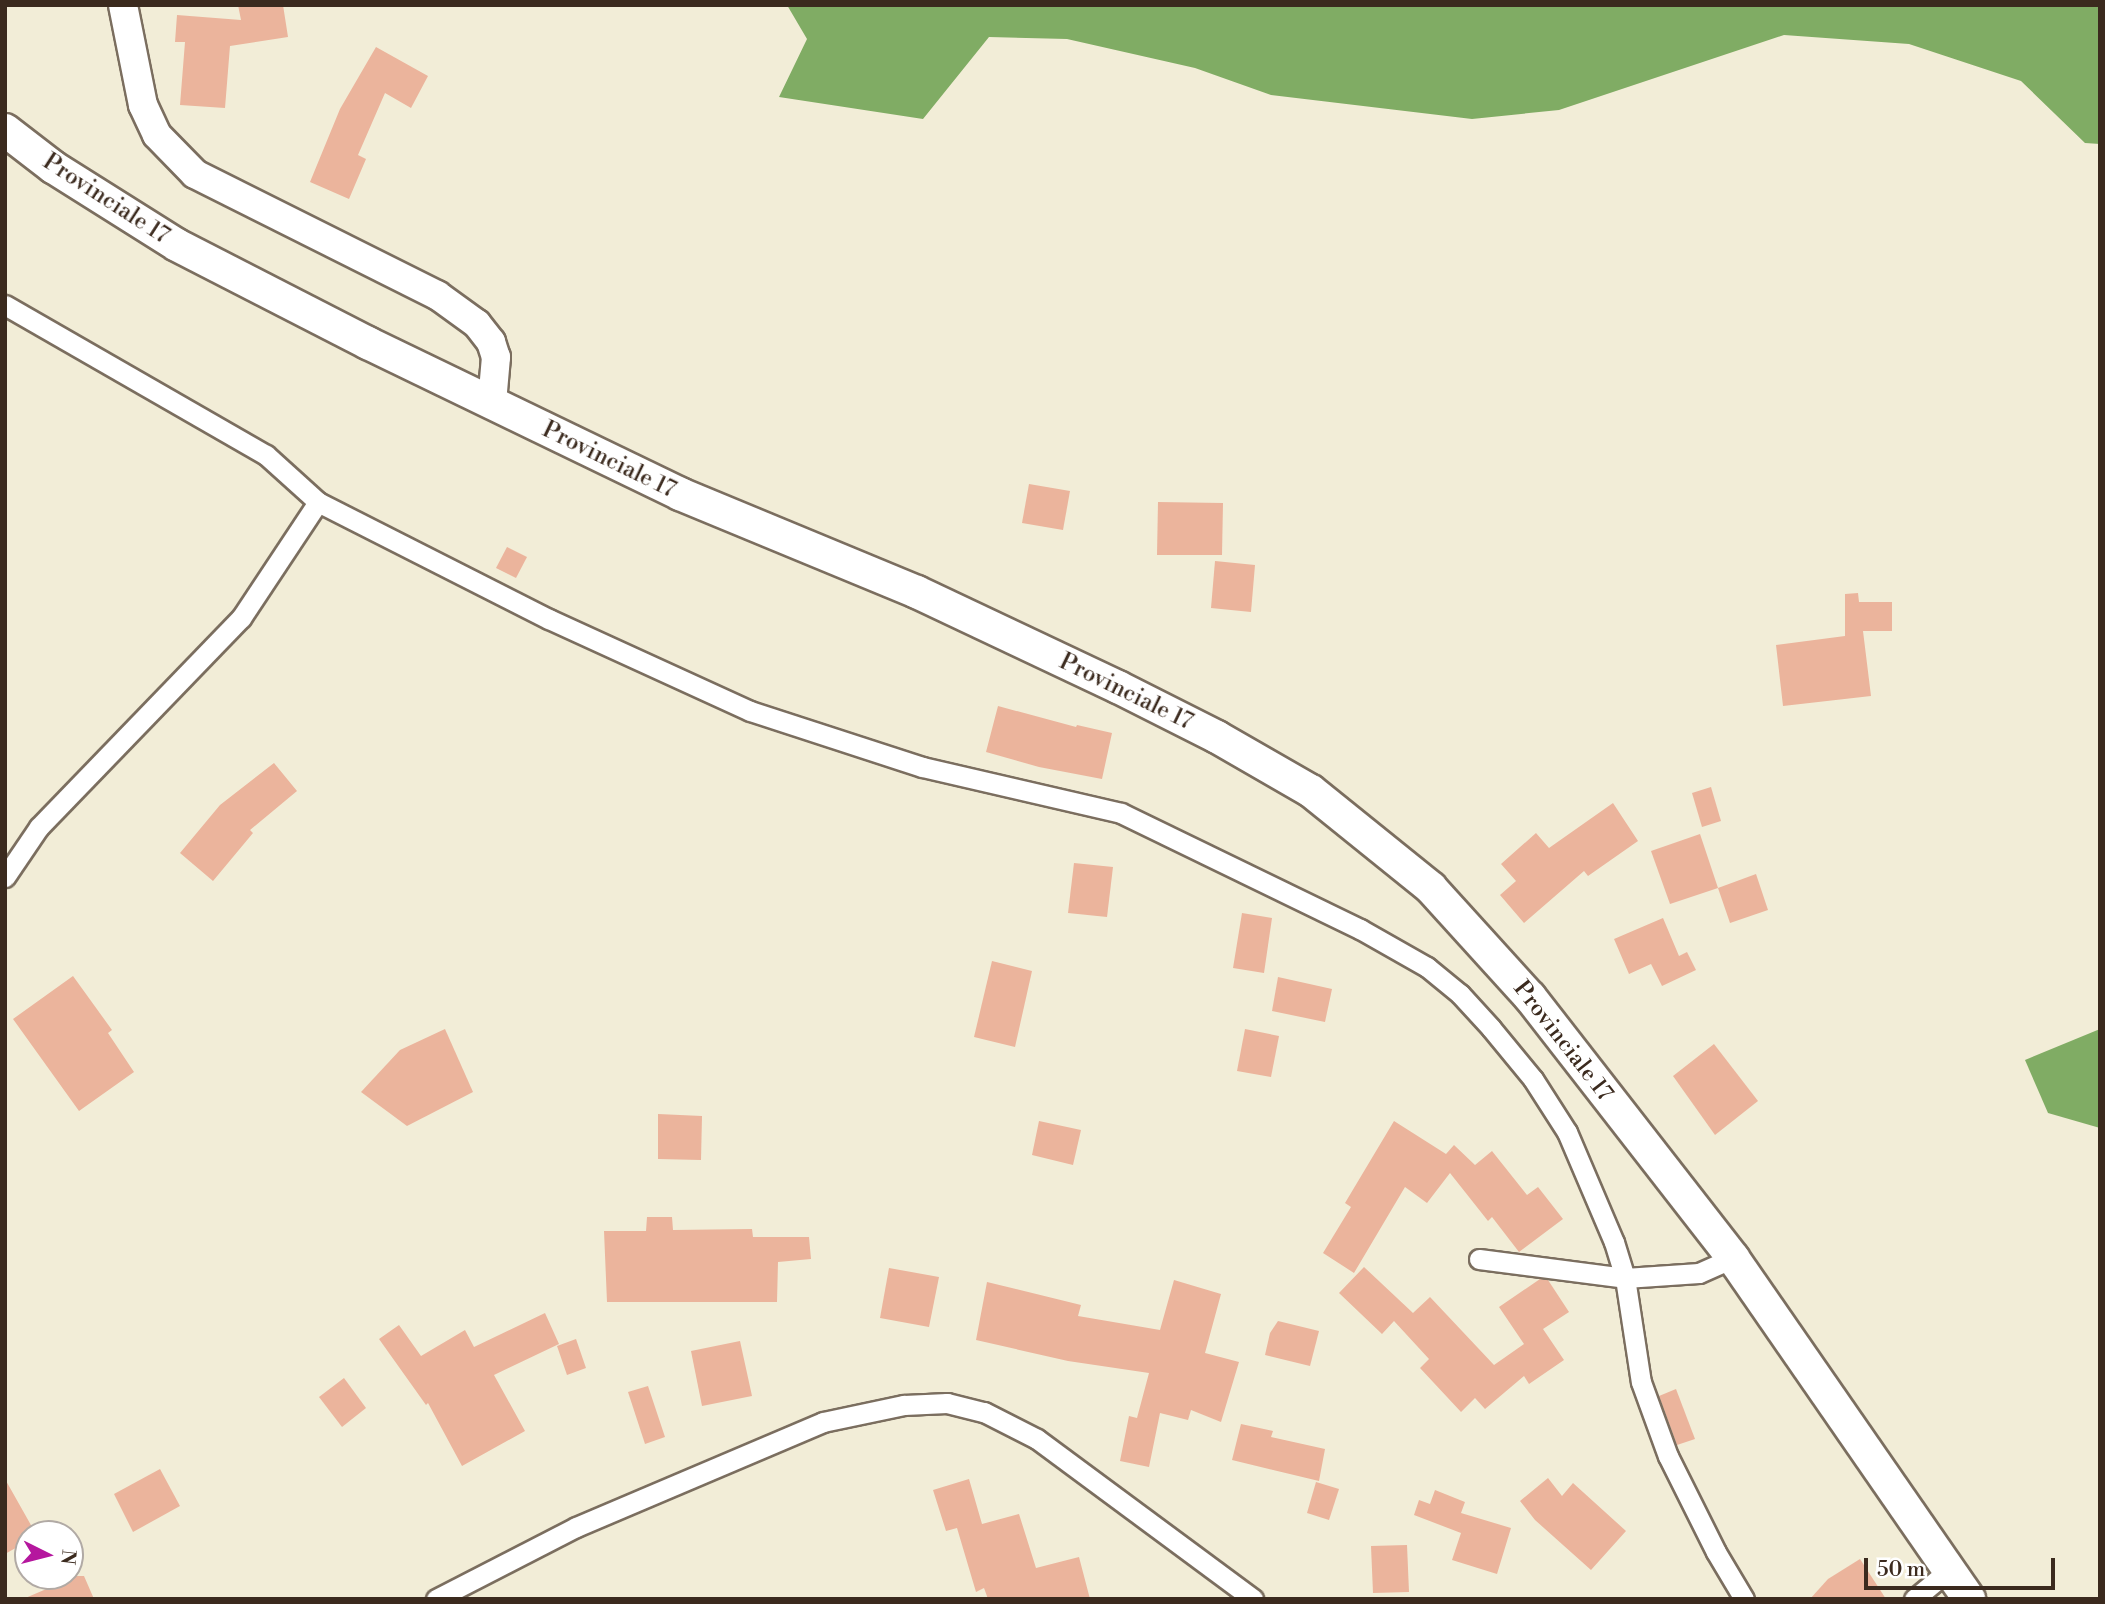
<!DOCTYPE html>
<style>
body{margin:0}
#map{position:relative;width:2105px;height:1604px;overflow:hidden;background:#f2edd7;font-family:"Libre Bodoni",serif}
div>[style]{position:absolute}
.forest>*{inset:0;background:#80ac64}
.building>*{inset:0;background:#ebb49c}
.roads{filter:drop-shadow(2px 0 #7b6e5f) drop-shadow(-2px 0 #7b6e5f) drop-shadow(0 2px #7b6e5f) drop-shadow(0 -2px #7b6e5f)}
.street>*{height:19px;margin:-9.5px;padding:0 9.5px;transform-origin:9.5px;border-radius:9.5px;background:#fff}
.secondary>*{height:28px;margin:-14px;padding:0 14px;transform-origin:14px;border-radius:14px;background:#fff}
.primary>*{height:32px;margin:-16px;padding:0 16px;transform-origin:16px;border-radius:16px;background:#fff}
span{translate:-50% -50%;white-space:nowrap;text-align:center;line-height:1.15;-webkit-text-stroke:5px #fff;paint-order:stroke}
.street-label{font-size:23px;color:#3b2a1e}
.frame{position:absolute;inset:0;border:7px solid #3b2a1e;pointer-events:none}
.north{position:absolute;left:14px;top:1520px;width:70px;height:70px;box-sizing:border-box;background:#fff;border:2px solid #b1aaa5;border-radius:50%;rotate:96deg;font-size:19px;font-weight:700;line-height:28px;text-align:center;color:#3b2a1e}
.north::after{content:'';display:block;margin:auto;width:24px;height:32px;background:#b5179e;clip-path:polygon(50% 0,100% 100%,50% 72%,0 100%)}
.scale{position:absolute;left:1864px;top:1558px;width:191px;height:32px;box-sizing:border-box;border:4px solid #3b2a1e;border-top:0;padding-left:9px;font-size:21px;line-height:24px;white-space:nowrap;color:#3b2a1e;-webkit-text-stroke:5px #fff;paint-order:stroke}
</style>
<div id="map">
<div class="forest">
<i style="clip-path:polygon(787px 5px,2100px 5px,2100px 144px,2085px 143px,2021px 81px,1909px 44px,1784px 35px,1559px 110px,1472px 119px,1271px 95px,1195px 68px,1067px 39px,989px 37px,923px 119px,779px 97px,807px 39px)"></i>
<i style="clip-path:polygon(2100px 1029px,2100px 1128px,2048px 1113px,2025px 1060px)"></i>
</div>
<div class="building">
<i style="clip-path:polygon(238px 5px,283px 5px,288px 37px,230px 46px,225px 108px,180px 105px,185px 42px,175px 42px,177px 15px,241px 20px)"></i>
<i style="clip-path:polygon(376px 47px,428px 76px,411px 108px,385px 93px,358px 155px,366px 159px,349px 199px,310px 182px,340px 109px)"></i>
<i style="clip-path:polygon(1029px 484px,1070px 491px,1063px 530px,1022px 523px)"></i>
<i style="clip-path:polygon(1158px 502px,1223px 503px,1222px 555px,1157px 555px)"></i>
<i style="clip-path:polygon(507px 547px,527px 557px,516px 578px,496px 568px)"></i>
<i style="clip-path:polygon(1215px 561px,1255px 565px,1251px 612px,1211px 608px)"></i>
<i style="clip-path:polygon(1858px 593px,1859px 602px,1892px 602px,1892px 631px,1863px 631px,1871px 696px,1783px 706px,1776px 645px,1845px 636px,1845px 594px)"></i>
<i style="clip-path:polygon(998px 706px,1076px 727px,1077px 725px,1112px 733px,1102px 779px,1039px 767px,986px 752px)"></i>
<i style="clip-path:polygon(274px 763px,297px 791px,250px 830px,253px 833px,213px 881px,180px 853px,220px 805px)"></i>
<i style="clip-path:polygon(1711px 787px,1721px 821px,1702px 827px,1692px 793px)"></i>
<i style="clip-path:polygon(1613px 803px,1638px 841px,1588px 876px,1584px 871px,1524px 923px,1500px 895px,1516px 881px,1501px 864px,1536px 833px,1549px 848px)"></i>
<i style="clip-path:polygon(1700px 834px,1718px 888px,1670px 904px,1651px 851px)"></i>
<i style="clip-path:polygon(1074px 863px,1113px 867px,1107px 917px,1068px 913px)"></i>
<i style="clip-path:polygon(1756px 874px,1768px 910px,1730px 923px,1718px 888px)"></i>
<i style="clip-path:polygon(1242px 913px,1272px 918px,1264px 973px,1233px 968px)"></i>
<i style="clip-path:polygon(1663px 918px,1679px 956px,1687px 952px,1696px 970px,1662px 986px,1651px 964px,1629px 974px,1614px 939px)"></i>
<i style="clip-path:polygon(992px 961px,1032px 971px,1015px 1047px,974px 1037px)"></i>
<i style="clip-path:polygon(73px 976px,112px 1030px,108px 1033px,134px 1072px,79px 1111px,13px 1019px)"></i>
<i style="clip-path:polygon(1278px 977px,1332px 989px,1325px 1022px,1272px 1011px)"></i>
<i style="clip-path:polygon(445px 1029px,473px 1092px,407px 1126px,361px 1092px,400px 1050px)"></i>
<i style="clip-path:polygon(1245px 1029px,1279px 1036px,1271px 1077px,1237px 1071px)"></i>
<i style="clip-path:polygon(1714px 1044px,1758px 1101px,1715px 1135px,1673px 1076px)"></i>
<i style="clip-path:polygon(658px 1114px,702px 1116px,701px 1160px,658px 1159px)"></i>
<i style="clip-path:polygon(1039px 1121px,1081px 1130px,1073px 1165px,1032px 1155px)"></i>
<i style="clip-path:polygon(1394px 1121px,1446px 1154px,1454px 1145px,1475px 1165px,1492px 1151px,1527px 1195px,1538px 1187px,1563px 1219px,1519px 1252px,1492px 1217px,1488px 1221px,1450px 1173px,1427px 1203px,1405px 1187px,1354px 1273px,1323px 1253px,1351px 1207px,1345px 1203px)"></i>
<i style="clip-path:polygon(647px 1217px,672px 1217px,673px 1230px,752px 1229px,753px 1237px,809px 1237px,811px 1259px,778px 1262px,777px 1302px,607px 1302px,604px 1231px,646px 1231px)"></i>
<i style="clip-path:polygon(1364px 1267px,1413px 1313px,1430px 1297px,1494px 1365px,1524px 1344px,1499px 1307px,1540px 1279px,1548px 1280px,1569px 1312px,1543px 1329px,1564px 1360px,1529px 1384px,1524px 1376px,1485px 1409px,1475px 1398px,1461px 1412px,1420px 1368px,1429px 1359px,1394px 1321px,1382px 1334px,1339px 1293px)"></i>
<i style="clip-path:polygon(889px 1268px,939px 1277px,929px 1327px,880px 1318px)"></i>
<i style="clip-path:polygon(1174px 1280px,1221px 1294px,1205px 1353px,1239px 1362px,1221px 1422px,1191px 1410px,1188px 1420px,1160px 1413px,1149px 1467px,1120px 1461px,1129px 1416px,1137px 1418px,1149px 1373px,1068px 1361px,976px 1340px,987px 1282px,1081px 1305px,1078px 1316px,1160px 1330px)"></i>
<i style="clip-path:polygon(545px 1313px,559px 1344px,494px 1375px,525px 1431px,462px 1466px,428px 1403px,426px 1405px,379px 1339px,399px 1325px,421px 1356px,465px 1330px,474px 1347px)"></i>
<i style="clip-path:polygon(1278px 1321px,1319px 1331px,1310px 1366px,1265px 1355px,1270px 1333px)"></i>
<i style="clip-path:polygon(576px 1339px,586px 1368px,567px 1375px,557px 1346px)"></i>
<i style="clip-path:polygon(740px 1341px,752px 1396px,702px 1406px,691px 1351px)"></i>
<i style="clip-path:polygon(344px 1378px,366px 1408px,342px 1427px,319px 1397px)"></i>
<i style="clip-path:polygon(648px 1386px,665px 1437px,645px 1444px,628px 1392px)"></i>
<i style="clip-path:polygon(1676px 1389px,1695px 1439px,1677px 1445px,1659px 1396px)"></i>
<i style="clip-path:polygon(1241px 1424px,1273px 1431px,1271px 1437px,1325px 1449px,1319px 1481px,1232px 1460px)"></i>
<i style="clip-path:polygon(160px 1469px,180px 1506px,133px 1532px,114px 1494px)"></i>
<i style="clip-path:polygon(1548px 1478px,1562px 1496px,1573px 1483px,1626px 1531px,1591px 1570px,1535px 1520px,1520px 1501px)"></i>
<i style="clip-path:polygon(5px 1479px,36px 1534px,28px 1534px,28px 1541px,5px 1554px)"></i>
<i style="clip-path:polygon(969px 1479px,982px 1524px,1019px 1514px,1036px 1568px,1079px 1557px,1090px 1599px,988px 1599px,984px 1588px,976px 1592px,957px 1528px,946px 1531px,933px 1490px)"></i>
<i style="clip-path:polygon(1316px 1482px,1339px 1489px,1329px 1520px,1307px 1513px)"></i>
<i style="clip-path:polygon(1435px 1490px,1465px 1502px,1461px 1513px,1511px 1528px,1497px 1574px,1452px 1560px,1461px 1533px,1414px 1515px,1419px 1500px,1430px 1504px)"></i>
<i style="clip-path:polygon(1407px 1545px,1409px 1592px,1373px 1593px,1371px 1546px)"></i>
<i style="clip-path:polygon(1860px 1559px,1886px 1599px,1810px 1599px,1828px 1579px)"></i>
<i style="clip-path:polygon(55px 1576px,84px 1576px,94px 1599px,23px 1599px,58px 1584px)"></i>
</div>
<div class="roads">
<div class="street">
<i style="left:5px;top:305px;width:301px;rotate:29.9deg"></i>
<i style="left:266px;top:455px;width:70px;rotate:42.1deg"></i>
<i style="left:318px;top:502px;width:259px;rotate:26.9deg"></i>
<i style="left:549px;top:619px;width:221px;rotate:24.6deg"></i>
<i style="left:750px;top:711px;width:181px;rotate:18deg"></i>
<i style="left:922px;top:767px;width:204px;rotate:13deg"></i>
<i style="left:1121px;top:813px;width:266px;rotate:25.9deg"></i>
<i style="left:1360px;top:929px;width:77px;rotate:29.6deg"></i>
<i style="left:1427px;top:967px;width:43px;rotate:39.3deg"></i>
<i style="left:1460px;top:994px;width:46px;rotate:47.6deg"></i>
<i style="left:1491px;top:1028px;width:66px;rotate:50.5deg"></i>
<i style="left:1533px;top:1079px;width:63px;rotate:57.3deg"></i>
<i style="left:1567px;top:1132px;width:120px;rotate:66.9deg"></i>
<i style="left:1614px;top:1242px;width:38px;rotate:73deg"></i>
<i style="left:1625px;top:1278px;width:105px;rotate:81.3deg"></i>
<i style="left:1641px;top:1382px;width:79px;rotate:70deg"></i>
<i style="left:1668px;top:1456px;width:107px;rotate:63.4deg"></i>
<i style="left:1716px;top:1552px;width:55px;rotate:59.2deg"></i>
<i style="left:5px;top:877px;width:60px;rotate:-55.8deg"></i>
<i style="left:39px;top:827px;width:291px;rotate:-46deg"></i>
<i style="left:241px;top:618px;width:139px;rotate:-56.4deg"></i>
<i style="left:1479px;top:1259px;width:147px;rotate:7.4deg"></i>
<i style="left:1625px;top:1278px;width:74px;rotate:-3.9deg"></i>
<i style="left:1699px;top:1273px;width:37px;rotate:-24deg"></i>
<i style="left:436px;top:1599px;width:157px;rotate:-27.2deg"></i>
<i style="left:576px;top:1527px;width:268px;rotate:-23deg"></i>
<i style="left:823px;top:1422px;width:83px;rotate:-11.9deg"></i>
<i style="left:904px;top:1405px;width:43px;rotate:-2.7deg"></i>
<i style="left:947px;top:1403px;width:38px;rotate:14deg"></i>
<i style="left:984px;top:1412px;width:59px;rotate:27deg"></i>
<i style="left:1037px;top:1439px;width:269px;rotate:36.5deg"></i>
<i style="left:1914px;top:1599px;width:45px;rotate:-39.6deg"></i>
</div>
<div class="secondary">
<i style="left:123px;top:5px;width:102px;rotate:78.7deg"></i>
<i style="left:143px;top:105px;width:33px;rotate:65deg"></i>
<i style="left:157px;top:135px;width:54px;rotate:45.7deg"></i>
<i style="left:195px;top:174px;width:271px;rotate:26.6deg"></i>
<i style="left:437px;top:295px;width:49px;rotate:35.9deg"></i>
<i style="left:477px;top:324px;width:23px;rotate:52deg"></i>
<i style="left:491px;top:342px;width:16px;rotate:72deg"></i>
<i style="left:496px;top:357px;width:46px;rotate:95deg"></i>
</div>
<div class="primary">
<i style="left:5px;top:130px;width:61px;rotate:37.6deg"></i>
<i style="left:53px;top:167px;width:146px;rotate:32.2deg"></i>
<i style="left:177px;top:245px;width:215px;rotate:27.2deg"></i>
<i style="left:368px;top:343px;width:347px;rotate:25.8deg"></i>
<i style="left:680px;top:494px;width:256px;rotate:22.5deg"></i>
<i style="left:917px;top:592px;width:222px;rotate:25.3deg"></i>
<i style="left:1118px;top:687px;width:111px;rotate:26.8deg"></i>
<i style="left:1217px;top:737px;width:108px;rotate:29.9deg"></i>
<i style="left:1311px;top:791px;width:154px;rotate:38.9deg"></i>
<i style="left:1431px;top:888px;width:147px;rotate:47.8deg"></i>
<i style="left:1530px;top:997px;width:331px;rotate:52.1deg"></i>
<i style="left:1733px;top:1258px;width:415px;rotate:55.3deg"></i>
</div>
</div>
<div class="street-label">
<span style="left:106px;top:199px;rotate:33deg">Provinciale 17</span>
<span style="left:609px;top:460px;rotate:26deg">Provinciale 17</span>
<span style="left:1126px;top:692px;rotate:26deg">Provinciale 17</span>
<span style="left:1563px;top:1041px;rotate:52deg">Provinciale 17</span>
</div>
<div class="frame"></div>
<div class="north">N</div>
<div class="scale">50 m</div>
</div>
